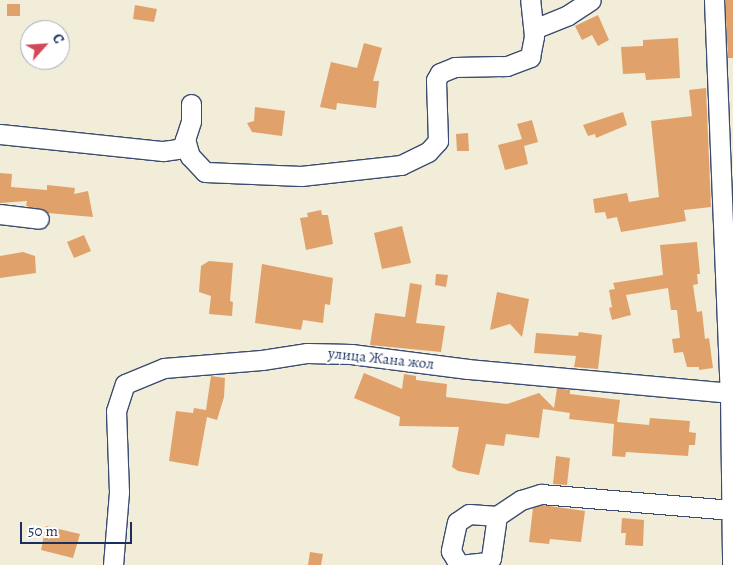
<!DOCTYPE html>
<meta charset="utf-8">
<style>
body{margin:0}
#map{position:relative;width:733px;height:565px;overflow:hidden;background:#f1edd8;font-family:Alegreya,serif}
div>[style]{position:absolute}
.building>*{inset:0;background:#e1a16a}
.roads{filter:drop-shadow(1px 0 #3b4c70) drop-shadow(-1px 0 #3b4c70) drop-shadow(0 1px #3b4c70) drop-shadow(0 -1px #3b4c70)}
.minor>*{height:19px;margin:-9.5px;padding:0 9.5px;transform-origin:9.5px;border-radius:9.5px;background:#fff}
span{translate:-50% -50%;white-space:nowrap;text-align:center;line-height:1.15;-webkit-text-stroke:4.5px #fff;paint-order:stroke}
.street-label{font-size:15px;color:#1b2f5e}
.north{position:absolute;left:20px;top:20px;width:50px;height:50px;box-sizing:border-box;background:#fff;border:1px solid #a4acbf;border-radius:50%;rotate:64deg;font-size:14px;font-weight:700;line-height:20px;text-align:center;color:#1b2f5e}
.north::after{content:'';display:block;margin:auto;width:18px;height:22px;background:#d1495b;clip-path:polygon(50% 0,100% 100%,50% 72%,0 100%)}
.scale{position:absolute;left:20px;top:522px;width:112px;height:22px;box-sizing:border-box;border:2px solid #1b2f5e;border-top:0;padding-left:6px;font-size:15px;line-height:18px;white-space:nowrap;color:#1b2f5e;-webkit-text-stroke:4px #fff;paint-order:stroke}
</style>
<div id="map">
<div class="building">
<i style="clip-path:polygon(725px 0,733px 0,733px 58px,728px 58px)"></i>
<i style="clip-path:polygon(7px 4px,20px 4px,20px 16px,7px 16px)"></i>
<i style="clip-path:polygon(135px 5px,157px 9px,154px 22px,133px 19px)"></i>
<i style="clip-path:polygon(598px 15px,609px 40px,598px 46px,592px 35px,582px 40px,575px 26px)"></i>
<i style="clip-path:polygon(678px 38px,680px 78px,646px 80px,645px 73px,623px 74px,621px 47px,643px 46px,643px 40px)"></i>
<i style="clip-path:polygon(364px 43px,382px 48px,373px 81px,379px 81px,376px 108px,337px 103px,336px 110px,320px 107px,331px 62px,357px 68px)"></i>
<i style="clip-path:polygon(706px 88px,711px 207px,684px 210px,686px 221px,621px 232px,617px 217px,607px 219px,605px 212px,595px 213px,593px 199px,627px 193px,629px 202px,659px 197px,651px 121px,692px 116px,689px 90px)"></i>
<i style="clip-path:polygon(255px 107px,285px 111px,282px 136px,252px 132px,247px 123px,254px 121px)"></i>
<i style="clip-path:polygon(623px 112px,627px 125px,596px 138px,595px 134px,588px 136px,583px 125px)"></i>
<i style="clip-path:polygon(532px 120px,538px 142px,524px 146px,528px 164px,505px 170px,498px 145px,522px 139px,517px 124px)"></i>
<i style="clip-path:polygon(468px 133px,469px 151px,457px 151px,456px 134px)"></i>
<i style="clip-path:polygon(0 173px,12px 174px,11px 187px,47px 190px,47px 185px,75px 188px,74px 194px,88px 191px,93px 217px,48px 213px,26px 206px,27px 201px,0 203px)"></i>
<i style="clip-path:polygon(321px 210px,322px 215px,328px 215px,333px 244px,306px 250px,300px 218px,308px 217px,307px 213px)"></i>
<i style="clip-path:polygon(402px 226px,411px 263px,382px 269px,374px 233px)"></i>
<i style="clip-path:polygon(84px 235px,91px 251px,74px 258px,67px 242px)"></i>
<i style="clip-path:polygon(697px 242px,700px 274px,697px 274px,698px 284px,693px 285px,697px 312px,702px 311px,705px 339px,709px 338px,713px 368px,699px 370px,699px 367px,687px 367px,683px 352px,674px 353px,672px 339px,680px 338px,677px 310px,671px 310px,668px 288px,626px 295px,631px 315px,612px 320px,609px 308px,612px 307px,609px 290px,615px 289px,613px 283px,663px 275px,660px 245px)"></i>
<i style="clip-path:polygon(23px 252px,35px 256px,36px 273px,0 278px,0 256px)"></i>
<i style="clip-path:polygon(209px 261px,233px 263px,230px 301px,233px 302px,232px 316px,209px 314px,211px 296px,199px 292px,201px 266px)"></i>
<i style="clip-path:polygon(262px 264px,333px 278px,330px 305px,325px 304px,323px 323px,303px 320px,301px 330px,255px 323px)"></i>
<i style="clip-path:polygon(436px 274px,448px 275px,446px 287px,435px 285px)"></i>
<i style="clip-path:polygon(410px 283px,422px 285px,416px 323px,445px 326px,441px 352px,370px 345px,375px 313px,405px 317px)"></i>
<i style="clip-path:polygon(497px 292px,529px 299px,522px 337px,510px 324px,490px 330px)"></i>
<i style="clip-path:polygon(579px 332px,602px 335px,598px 369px,574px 367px,576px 356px,534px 353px,536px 333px,578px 336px)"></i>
<i style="clip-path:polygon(364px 373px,402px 389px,404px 374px,416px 376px,416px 380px,447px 384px,446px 397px,507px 404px,539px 393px,554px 408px,557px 388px,570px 390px,570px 394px,620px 400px,617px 422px,649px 425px,650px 418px,690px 421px,689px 432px,696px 433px,695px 445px,689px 445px,688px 456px,626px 452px,625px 457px,612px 456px,614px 424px,569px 419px,570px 413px,543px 409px,539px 438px,506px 434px,504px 446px,486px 444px,479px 475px,458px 471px,452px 467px,459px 427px,399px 426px,400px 417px,354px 398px)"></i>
<i style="clip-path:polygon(211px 376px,225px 378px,224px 397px,217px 420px,207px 417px,198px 466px,169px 461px,176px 411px,193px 413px,194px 408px,206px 410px)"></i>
<i style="clip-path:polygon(556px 456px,570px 458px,567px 485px,553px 484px)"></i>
<i style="clip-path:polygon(542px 505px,585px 511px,581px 542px,550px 539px,549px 544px,529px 542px,533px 508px)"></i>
<i style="clip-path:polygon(622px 518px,644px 520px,643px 546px,625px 545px,626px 533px,621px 533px)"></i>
<i style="clip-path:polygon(46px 526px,80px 534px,73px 558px,41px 550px)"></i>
<i style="clip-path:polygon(310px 552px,323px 554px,321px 565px,308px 565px)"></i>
</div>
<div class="roads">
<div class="minor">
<i style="left:714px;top:0;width:393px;rotate:87.7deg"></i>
<i style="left:730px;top:393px;width:172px;rotate:89.3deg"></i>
<i style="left:534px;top:29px;width:37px;rotate:-22deg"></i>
<i style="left:568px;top:15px;width:27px;rotate:-33deg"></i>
<i style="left:0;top:134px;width:164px;rotate:6deg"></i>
<i style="left:163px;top:151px;width:14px;rotate:-8deg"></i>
<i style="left:177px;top:149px;width:7px;rotate:-27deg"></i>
<i style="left:183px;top:146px;width:26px;rotate:-72deg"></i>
<i style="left:191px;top:121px;width:17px;rotate:-90deg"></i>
<i style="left:185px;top:139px;width:18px;rotate:74deg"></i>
<i style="left:190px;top:156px;width:22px;rotate:47deg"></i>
<i style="left:205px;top:172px;width:96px;rotate:2.4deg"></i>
<i style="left:301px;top:176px;width:101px;rotate:-6.3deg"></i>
<i style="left:401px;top:165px;width:30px;rotate:-26deg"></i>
<i style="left:428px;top:152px;width:15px;rotate:-48deg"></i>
<i style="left:438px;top:141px;width:61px;rotate:-91.9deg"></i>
<i style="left:436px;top:80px;width:8px;rotate:-60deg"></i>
<i style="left:440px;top:73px;width:16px;rotate:-22deg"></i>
<i style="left:455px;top:67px;width:52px;rotate:-1.1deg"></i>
<i style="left:507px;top:66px;width:25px;rotate:-21deg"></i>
<i style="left:530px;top:57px;width:21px;rotate:-79deg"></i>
<i style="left:534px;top:36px;width:36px;rotate:-96deg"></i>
<i style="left:0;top:214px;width:39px;rotate:7deg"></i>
<i style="left:497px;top:516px;width:28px;rotate:-176deg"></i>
<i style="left:469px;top:514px;width:14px;rotate:146deg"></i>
<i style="left:457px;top:522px;width:30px;rotate:102deg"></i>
<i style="left:451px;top:551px;width:16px;rotate:60deg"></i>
<i style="left:459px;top:565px;width:29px;rotate:-6deg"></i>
<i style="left:488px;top:562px;width:5px;rotate:-53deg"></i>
<i style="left:491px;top:558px;width:42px;rotate:-81.9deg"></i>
<i style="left:497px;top:516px;width:29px;rotate:-34deg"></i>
<i style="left:521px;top:500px;width:21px;rotate:-17deg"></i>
<i style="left:541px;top:494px;width:190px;rotate:4.8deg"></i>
<i style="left:113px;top:565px;width:73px;rotate:-85.3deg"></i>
<i style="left:119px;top:492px;width:81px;rotate:-92.1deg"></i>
<i style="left:116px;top:411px;width:28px;rotate:-72deg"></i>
<i style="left:125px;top:384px;width:42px;rotate:-22.3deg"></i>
<i style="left:164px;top:368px;width:98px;rotate:-4.7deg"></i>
<i style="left:262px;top:360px;width:46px;rotate:-8.8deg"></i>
<i style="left:307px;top:353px;width:44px;rotate:1.3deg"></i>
<i style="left:351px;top:354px;width:118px;rotate:7.3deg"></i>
<i style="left:468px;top:369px;width:266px;rotate:5.2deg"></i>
</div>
</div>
<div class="street-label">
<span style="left:381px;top:359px;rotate:6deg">улица Жана жол</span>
</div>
<div class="north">С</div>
<div class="scale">50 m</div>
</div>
